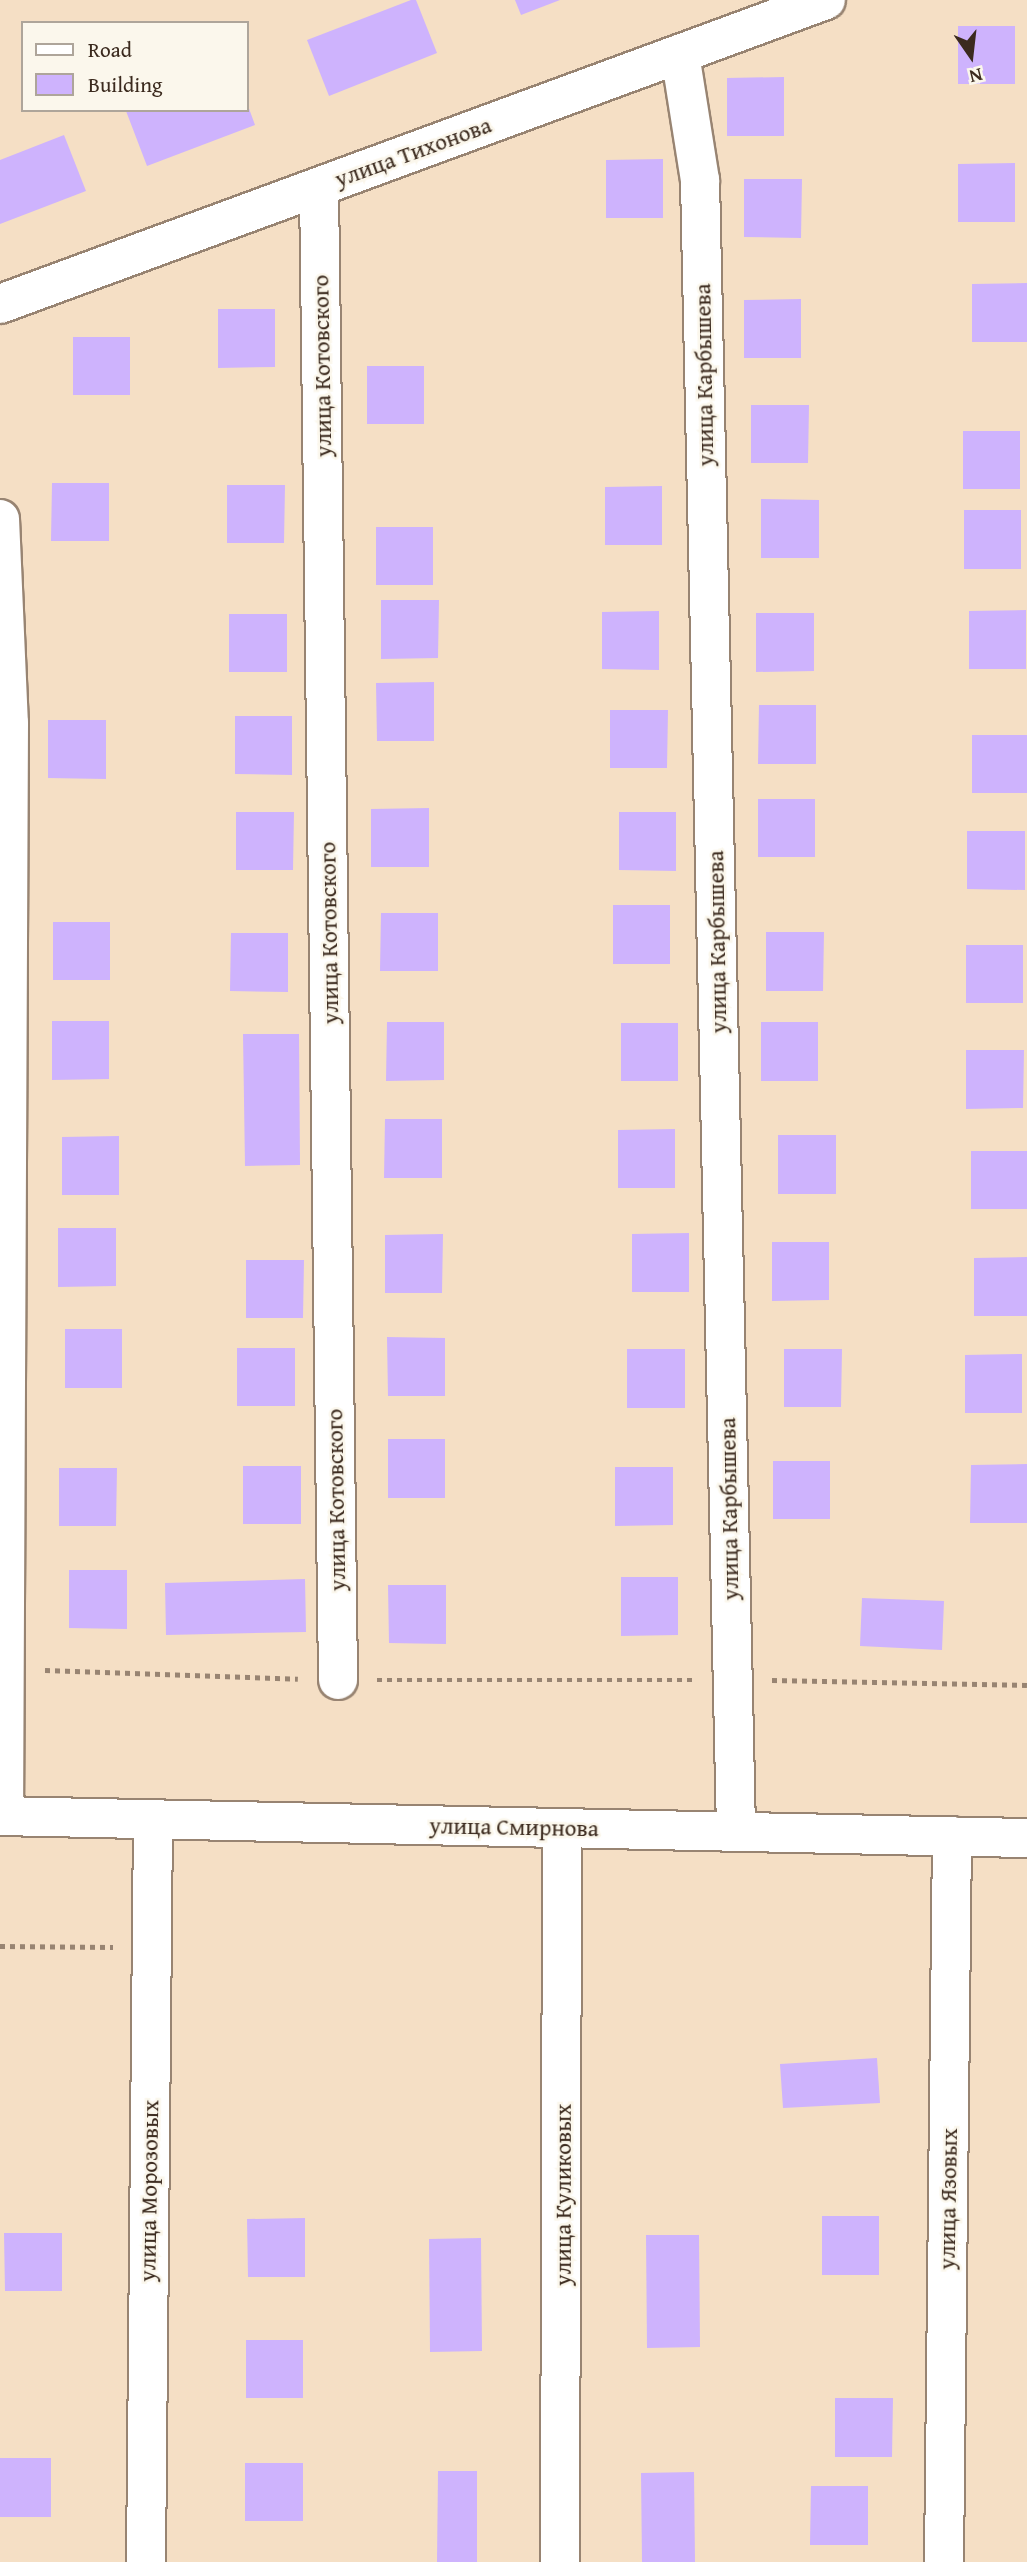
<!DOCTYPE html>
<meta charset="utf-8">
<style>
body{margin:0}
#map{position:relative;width:1027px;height:2562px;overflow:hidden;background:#f5dfc5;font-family:"Gentium Book Plus",serif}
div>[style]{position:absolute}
.building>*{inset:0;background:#ceb3fd}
.path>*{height:4.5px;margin-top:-2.25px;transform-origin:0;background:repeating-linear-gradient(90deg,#988472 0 5px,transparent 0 10px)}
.roads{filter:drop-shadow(2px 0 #988472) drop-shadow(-2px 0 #988472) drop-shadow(0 2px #988472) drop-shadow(0 -2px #988472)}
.street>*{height:38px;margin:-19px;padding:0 19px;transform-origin:19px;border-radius:19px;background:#fff}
.secondary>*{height:38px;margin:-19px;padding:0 19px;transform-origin:19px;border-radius:19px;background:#fff}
span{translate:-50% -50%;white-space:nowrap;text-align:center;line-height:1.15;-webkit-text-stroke:5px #fbf7ec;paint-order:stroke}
.street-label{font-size:23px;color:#3b2a1e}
.legend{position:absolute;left:21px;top:21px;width:228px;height:91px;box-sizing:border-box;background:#fbf7ec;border:2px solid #aea59a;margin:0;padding:9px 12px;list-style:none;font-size:21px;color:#3b2a1e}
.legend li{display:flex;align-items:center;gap:14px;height:35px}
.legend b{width:35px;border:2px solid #aea59a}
.north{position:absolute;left:936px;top:21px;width:70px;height:70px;-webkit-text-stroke:5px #fbf7ec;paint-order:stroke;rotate:166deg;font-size:19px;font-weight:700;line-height:28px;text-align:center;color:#3b2a1e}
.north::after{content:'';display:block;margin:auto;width:24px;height:32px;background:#3b2a1e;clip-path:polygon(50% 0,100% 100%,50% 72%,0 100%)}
</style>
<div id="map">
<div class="building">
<i style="clip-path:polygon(411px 0,416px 0,437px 53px,329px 96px,307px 40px)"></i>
<i style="clip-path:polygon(515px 0,560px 0,521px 15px)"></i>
<i style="clip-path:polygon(958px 26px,1015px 26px,1015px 84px,958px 84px)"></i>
<i style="clip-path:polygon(784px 77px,784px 136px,727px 136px,727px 78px)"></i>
<i style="clip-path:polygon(247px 103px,255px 125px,147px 166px,126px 111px,247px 110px)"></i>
<i style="clip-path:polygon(64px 135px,86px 191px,0 224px,0 160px)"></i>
<i style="clip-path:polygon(663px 159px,663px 218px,606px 218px,606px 160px)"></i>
<i style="clip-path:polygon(1015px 163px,1015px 222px,958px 222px,958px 164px)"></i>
<i style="clip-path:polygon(744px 179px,802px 179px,801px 238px,744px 237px)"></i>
<i style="clip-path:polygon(1027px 283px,1027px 342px,972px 342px,972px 284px)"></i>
<i style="clip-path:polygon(801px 299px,801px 358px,744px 358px,744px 300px)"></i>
<i style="clip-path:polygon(218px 309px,275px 309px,275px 367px,218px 368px)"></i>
<i style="clip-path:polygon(73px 337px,130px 337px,130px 395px,73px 395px)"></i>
<i style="clip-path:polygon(367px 366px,424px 366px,424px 424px,367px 424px)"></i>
<i style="clip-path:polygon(751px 405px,809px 405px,808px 463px,751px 463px)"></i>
<i style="clip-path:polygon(963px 431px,1020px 431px,1020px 489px,963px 489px)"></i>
<i style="clip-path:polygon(52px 483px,109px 483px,109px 541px,51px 541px)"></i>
<i style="clip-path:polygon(227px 485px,285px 485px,284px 543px,227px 543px)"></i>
<i style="clip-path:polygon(662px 486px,662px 545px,605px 545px,605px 487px)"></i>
<i style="clip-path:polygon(761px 499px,819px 500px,819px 558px,761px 558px)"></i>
<i style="clip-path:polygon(964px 510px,1021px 510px,1021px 569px,964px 569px)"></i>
<i style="clip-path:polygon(376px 527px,433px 527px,433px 585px,376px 585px)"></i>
<i style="clip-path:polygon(381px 600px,439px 600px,438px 658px,381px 659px)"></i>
<i style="clip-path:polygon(1026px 610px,1026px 669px,969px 669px,969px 611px)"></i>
<i style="clip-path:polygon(659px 611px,659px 670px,602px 669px,602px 612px)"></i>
<i style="clip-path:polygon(756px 613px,814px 613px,814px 671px,756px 672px)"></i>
<i style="clip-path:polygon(229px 614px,287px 614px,287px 672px,229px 672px)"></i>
<i style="clip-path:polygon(434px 682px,434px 741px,377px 741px,376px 683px)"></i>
<i style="clip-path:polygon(759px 705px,816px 705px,816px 764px,758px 764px)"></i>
<i style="clip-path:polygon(610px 710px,668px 710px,667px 768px,610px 768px)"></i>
<i style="clip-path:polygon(235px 716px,292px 716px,292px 775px,235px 774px)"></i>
<i style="clip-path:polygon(48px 720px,106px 720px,106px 779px,48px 778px)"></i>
<i style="clip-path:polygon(972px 735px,1027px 735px,1027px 793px,972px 793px)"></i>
<i style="clip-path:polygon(758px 799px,815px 799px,815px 857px,758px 857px)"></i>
<i style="clip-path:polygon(429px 808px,429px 867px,371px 867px,371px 809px)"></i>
<i style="clip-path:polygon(236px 812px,294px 812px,293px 870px,236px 870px)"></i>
<i style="clip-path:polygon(619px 812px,676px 812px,676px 871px,619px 870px)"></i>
<i style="clip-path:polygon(967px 831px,1025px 831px,1025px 890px,967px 889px)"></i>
<i style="clip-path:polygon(613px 905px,670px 905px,670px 964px,613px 964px)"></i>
<i style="clip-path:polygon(381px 913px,438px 913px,438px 971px,380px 971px)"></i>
<i style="clip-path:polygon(53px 922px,110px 922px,110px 980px,53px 980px)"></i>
<i style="clip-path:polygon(766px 932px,824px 932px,823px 991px,766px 991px)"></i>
<i style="clip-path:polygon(231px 933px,288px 933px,288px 992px,230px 991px)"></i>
<i style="clip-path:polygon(966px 945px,1023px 945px,1023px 1003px,966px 1003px)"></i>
<i style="clip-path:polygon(52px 1021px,109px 1021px,109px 1079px,52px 1080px)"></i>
<i style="clip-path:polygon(387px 1022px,444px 1022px,444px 1080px,386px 1081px)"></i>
<i style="clip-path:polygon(761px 1022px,818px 1022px,818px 1081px,761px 1081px)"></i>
<i style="clip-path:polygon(621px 1023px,678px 1023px,678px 1081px,621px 1081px)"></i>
<i style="clip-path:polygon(243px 1034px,299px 1034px,300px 1165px,245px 1166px)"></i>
<i style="clip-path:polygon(966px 1050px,1024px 1050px,1023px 1108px,966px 1109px)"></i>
<i style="clip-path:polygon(385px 1119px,442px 1119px,442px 1178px,384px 1178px)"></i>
<i style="clip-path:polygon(675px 1129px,675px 1188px,618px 1188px,618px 1130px)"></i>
<i style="clip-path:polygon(778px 1135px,836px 1135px,836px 1194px,778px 1194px)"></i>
<i style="clip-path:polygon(119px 1136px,119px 1195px,62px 1195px,62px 1137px)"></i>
<i style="clip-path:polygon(971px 1151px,1027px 1151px,1027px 1209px,971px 1209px)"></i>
<i style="clip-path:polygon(58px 1228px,116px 1228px,116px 1286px,58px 1287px)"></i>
<i style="clip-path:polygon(689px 1233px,689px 1292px,632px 1292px,632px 1234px)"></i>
<i style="clip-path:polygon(443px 1234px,442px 1293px,385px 1293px,385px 1235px)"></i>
<i style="clip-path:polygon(772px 1242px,829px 1242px,829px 1300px,772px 1301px)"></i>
<i style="clip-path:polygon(1027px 1257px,1027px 1316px,974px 1316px,974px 1258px)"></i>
<i style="clip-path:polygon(246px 1260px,304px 1260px,303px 1318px,246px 1318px)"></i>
<i style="clip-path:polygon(65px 1329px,122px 1329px,122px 1388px,65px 1388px)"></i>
<i style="clip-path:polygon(387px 1337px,445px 1338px,445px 1396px,388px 1396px)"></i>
<i style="clip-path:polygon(237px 1348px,295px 1348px,295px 1406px,237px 1406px)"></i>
<i style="clip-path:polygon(627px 1349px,685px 1349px,685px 1408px,627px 1408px)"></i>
<i style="clip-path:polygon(784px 1349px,842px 1349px,841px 1407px,784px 1407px)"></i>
<i style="clip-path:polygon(1022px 1354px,1022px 1413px,965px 1413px,965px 1355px)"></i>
<i style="clip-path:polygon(388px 1439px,445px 1439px,445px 1498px,388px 1498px)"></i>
<i style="clip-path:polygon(773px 1461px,830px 1461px,830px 1519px,773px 1519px)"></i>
<i style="clip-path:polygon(1027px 1464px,1027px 1523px,970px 1523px,971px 1465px)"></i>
<i style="clip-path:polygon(243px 1466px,301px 1466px,301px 1524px,243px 1524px)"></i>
<i style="clip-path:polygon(615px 1467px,673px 1467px,673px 1525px,615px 1526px)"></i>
<i style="clip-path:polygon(59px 1468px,117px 1468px,116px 1526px,59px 1526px)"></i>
<i style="clip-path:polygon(69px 1570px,127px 1570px,127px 1629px,69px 1628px)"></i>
<i style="clip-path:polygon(621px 1577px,678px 1577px,678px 1635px,621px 1636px)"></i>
<i style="clip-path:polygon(305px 1579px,306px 1632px,166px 1635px,165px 1583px)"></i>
<i style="clip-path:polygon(388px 1585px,446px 1585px,446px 1644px,389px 1643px)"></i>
<i style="clip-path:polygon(862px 1598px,944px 1601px,942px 1650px,860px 1646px)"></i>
<i style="clip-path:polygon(877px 2058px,880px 2103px,783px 2108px,780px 2064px)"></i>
<i style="clip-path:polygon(822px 2216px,879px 2216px,879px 2275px,822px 2275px)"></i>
<i style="clip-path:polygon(305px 2218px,305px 2277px,248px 2277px,247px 2219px)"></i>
<i style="clip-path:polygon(4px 2233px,62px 2233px,62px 2291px,5px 2291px)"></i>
<i style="clip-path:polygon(646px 2235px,699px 2235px,700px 2347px,647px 2348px)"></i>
<i style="clip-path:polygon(481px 2238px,482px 2351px,430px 2352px,429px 2239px)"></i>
<i style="clip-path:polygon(246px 2340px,303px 2340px,303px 2398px,246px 2398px)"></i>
<i style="clip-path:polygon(835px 2398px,893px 2398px,892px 2457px,835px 2457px)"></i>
<i style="clip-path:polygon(0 2458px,51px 2458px,51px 2517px,0 2517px)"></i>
<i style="clip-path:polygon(245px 2463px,303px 2463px,303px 2521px,245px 2521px)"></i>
<i style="clip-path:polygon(438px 2471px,477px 2471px,477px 2562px,437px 2562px)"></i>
<i style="clip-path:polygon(694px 2472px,695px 2562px,642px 2562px,641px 2473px)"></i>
<i style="clip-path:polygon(811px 2486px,868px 2486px,868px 2545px,810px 2545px)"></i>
</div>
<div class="path">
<i style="left:45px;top:1670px;width:253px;rotate:2deg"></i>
<i style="left:377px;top:1680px;width:317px"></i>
<i style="left:772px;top:1680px;width:255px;rotate:1.1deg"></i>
<i style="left:0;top:1946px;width:113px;rotate:0.5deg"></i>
</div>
<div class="roads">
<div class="street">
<i style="left:680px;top:54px;width:128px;rotate:81deg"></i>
<i style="left:700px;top:180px;width:1652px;rotate:88.75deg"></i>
<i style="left:319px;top:187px;width:1493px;rotate:89.27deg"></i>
<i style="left:0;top:304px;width:880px;rotate:-20.21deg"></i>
<i style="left:0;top:519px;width:204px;rotate:87.5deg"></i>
<i style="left:9px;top:723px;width:1093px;rotate:90.26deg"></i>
<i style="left:146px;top:2562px;width:743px;rotate:-89.46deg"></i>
<i style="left:560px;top:2562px;width:734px;rotate:-89.84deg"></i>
<i style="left:944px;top:2562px;width:726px;rotate:-89.37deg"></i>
</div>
<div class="secondary">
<i style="left:0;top:1816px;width:1027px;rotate:1.23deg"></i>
</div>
</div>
<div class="street-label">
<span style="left:413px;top:152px;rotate:-20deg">улица Тихонова</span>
<span style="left:322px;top:366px;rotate:-91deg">улица Котовского</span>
<span style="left:704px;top:375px;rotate:-91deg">улица Карбышева</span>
<span style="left:329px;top:933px;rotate:-91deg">улица Котовского</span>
<span style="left:717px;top:942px;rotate:-91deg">улица Карбышева</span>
<span style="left:336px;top:1500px;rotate:-91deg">улица Котовского</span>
<span style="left:729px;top:1509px;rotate:-91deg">улица Карбышева</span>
<span style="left:514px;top:1827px;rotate:1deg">улица Смирнова</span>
<span style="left:149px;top:2191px;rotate:-89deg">улица Морозовых</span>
<span style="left:563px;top:2195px;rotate:-90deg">улица Куликовых</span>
<span style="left:948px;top:2199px;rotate:-89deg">улица Язовых</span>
</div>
<ul class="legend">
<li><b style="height:9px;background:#fff"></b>Road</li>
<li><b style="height:19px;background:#ceb3fd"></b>Building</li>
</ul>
<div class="north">N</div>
</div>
